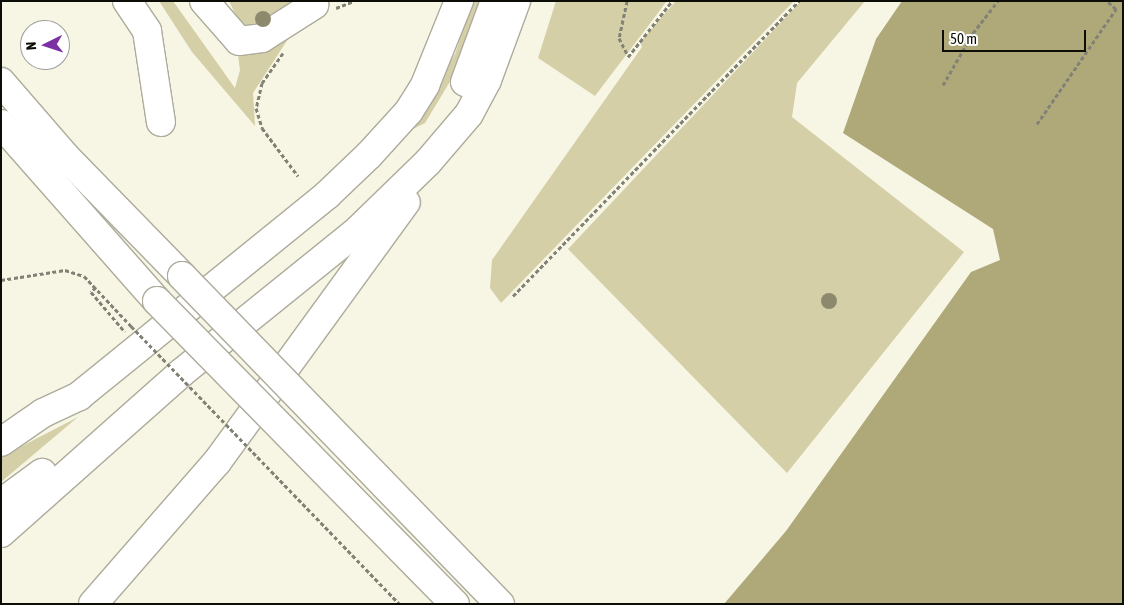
<!DOCTYPE html>
<style>
body{margin:0}
#map{position:relative;width:1124px;height:605px;overflow:hidden;background:#f7f5e4;font-family:"Asap Condensed",sans-serif}
div>[style]{position:absolute}
.green>*{inset:0;background:#d5cfa8}
.water>*{inset:0;background:#afa878}
.path>*{height:3px;margin-top:-1.5px;transform-origin:0;background:repeating-linear-gradient(90deg,#828175 0 4px,transparent 0 6.5px)}
.roads{filter:drop-shadow(1px 0 #adab9b) drop-shadow(-1px 0 #adab9b) drop-shadow(0 1px #adab9b) drop-shadow(0 -1px #adab9b)}
.minor>*{height:28px;margin:-14px;padding:0 14px;transform-origin:14px;border-radius:14px;background:#fff}
.highway>*{height:28px;margin:-14px;padding:0 14px;transform-origin:14px;border-radius:14px;background:#fff}
.path-bridge>*{height:3px;margin-top:-1.5px;transform-origin:0;background:repeating-linear-gradient(90deg,#828175 0 4px,transparent 0 6.5px)}
.bridges{filter:drop-shadow(1px 0 #adab9b) drop-shadow(-1px 0 #adab9b) drop-shadow(0 1px #adab9b) drop-shadow(0 -1px #adab9b)}
.highway-bridge>*{height:28px;margin:-14px;padding:0 14px;transform-origin:14px;border-radius:14px;background:#fff}
.trees>*{width:16px;height:16px;margin:-8px;border-radius:50%;background:#8d896c}
span{translate:-50% -50%;white-space:nowrap;text-align:center;line-height:1.15;-webkit-text-stroke:4px #fff;paint-order:stroke}
.frame{position:absolute;inset:0;border:2px solid #0d0d07;pointer-events:none}
.north{position:absolute;left:20px;top:20px;width:50px;height:50px;box-sizing:border-box;background:#fff;border:1px solid #9e9e9c;border-radius:50%;rotate:266deg;font-size:14px;font-weight:700;line-height:20px;text-align:center;color:#0d0d07}
.north::after{content:'';display:block;margin:auto;width:18px;height:22px;background:#7b31a3;clip-path:polygon(50% 0,100% 100%,50% 72%,0 100%)}
.scale{position:absolute;left:942px;top:30px;width:144px;height:22px;box-sizing:border-box;border:2px solid #0d0d07;border-top:0;padding-left:6px;font-size:15px;line-height:18px;white-space:nowrap;color:#0d0d07;-webkit-text-stroke:4px #fff;paint-order:stroke}
</style>
<div id="map">
<div class="green">
<i style="clip-path:polygon(159px 1px,173px 1px,235px 88px,240px 70px,237px 48px,270px 49px,288px 39px,253px 93px,255px 126px,192px 52px)"></i>
<i style="clip-path:polygon(229px 1px,293px 1px,297px 9px,261px 27px,242px 28px)"></i>
<i style="clip-path:polygon(473px 1px,480px 1px,471px 33px,451px 80px,425px 123px,411px 130px,455px 54px)"></i>
<i style="clip-path:polygon(556px 1px,667px 1px,595px 96px,538px 58px)"></i>
<i style="clip-path:polygon(676px 1px,794px 1px,501px 303px,490px 288px,492px 260px,642px 47px,640px 42px)"></i>
<i style="clip-path:polygon(801px 1px,865px 1px,797px 83px,792px 117px,964px 252px,787px 473px,568px 249px)"></i>
<i style="clip-path:polygon(78px 417px,1px 482px,1px 457px)"></i>
</div>
<div class="water">
<i style="clip-path:polygon(902px 1px,1123px 1px,1123px 604px,724px 604px,786px 531px,971px 272px,1000px 260px,993px 229px,843px 133px,876px 39px)"></i>
</div>
<div class="path">
<i style="left:627px;top:1px;width:38px;rotate:102deg"></i>
<i style="left:619px;top:38px;width:20px;rotate:63deg"></i>
<i style="left:336px;top:8px;width:19px;rotate:-21deg"></i>
<i style="left:283px;top:53px;width:37px;rotate:125deg"></i>
<i style="left:262px;top:83px;width:26px;rotate:103deg"></i>
<i style="left:256px;top:108px;width:21px;rotate:73deg"></i>
<i style="left:262px;top:128px;width:60px;rotate:53.1deg"></i>
<i style="left:628px;top:57px;width:71px;rotate:-51.8deg"></i>
<i style="left:943px;top:85px;width:60px;rotate:-60deg"></i>
<i style="left:973px;top:33px;width:41px;rotate:-52deg"></i>
<i style="left:1037px;top:124px;width:140px;rotate:-55.5deg"></i>
<i style="left:1116px;top:9px;width:12px;rotate:-138deg"></i>
<i style="left:1px;top:280px;width:65px;rotate:-8.9deg"></i>
<i style="left:65px;top:270px;width:20px;rotate:18deg"></i>
<i style="left:84px;top:276px;width:69px;rotate:46.8deg"></i>
<i style="left:96px;top:287px;width:7px;rotate:135deg"></i>
<i style="left:91px;top:292px;width:52px;rotate:49.6deg"></i>
<i style="left:513px;top:296px;width:411px;rotate:-45.9deg"></i>
</div>
<div class="roads">
<div class="minor">
<i style="left:127px;top:1px;width:36px;rotate:56deg"></i>
<i style="left:147px;top:31px;width:92px;rotate:81.3deg"></i>
<i style="left:204px;top:1px;width:53px;rotate:48.8deg"></i>
<i style="left:239px;top:41px;width:23px;rotate:-7deg"></i>
<i style="left:262px;top:38px;width:62px;rotate:-32.4deg"></i>
<i style="left:1px;top:442px;width:51px;rotate:-34.6deg"></i>
<i style="left:43px;top:413px;width:40px;rotate:-25deg"></i>
<i style="left:79px;top:396px;width:319px;rotate:-39deg"></i>
<i style="left:327px;top:195px;width:58px;rotate:-43.6deg"></i>
<i style="left:369px;top:155px;width:59px;rotate:-47.7deg"></i>
<i style="left:409px;top:111px;width:31px;rotate:-58deg"></i>
<i style="left:425px;top:85px;width:91px;rotate:-68deg"></i>
</div>
<div class="highway">
<i style="left:1px;top:82px;width:98px;rotate:49.1deg"></i>
<i style="left:65px;top:156px;width:168px;rotate:45.7deg"></i>
<i style="left:465px;top:82px;width:86px;rotate:-69.7deg"></i>
<i style="left:1px;top:124px;width:236px;rotate:48.6deg"></i>
<i style="left:1px;top:503px;width:51px;rotate:-36.2deg"></i>
<i style="left:1px;top:533px;width:241px;rotate:-41.6deg"></i>
<i style="left:181px;top:373px;width:228px;rotate:-38.9deg"></i>
<i style="left:358px;top:230px;width:98px;rotate:-44.2deg"></i>
<i style="left:428px;top:162px;width:63px;rotate:-49.5deg"></i>
<i style="left:469px;top:114px;width:38px;rotate:-62deg"></i>
<i style="left:487px;top:80px;width:84px;rotate:-69.8deg"></i>
<i style="left:93px;top:604px;width:189px;rotate:-48.9deg"></i>
<i style="left:217px;top:462px;width:321px;rotate:-54deg"></i>
</div>
</div>
<div class="path-bridge">
<i style="left:131px;top:326px;width:386px;rotate:46deg"></i>
</div>
<div class="bridges">
<div class="highway-bridge">
<i style="left:182px;top:276px;width:457px;rotate:45.9deg"></i>
<i style="left:157px;top:301px;width:425px;rotate:45.5deg"></i>
</div>
</div>
<div class="trees">
<i style="left:263px;top:19px"></i>
<i style="left:829px;top:301px"></i>
</div>
<div class="frame"></div>
<div class="north">N</div>
<div class="scale">50 m</div>
</div>
